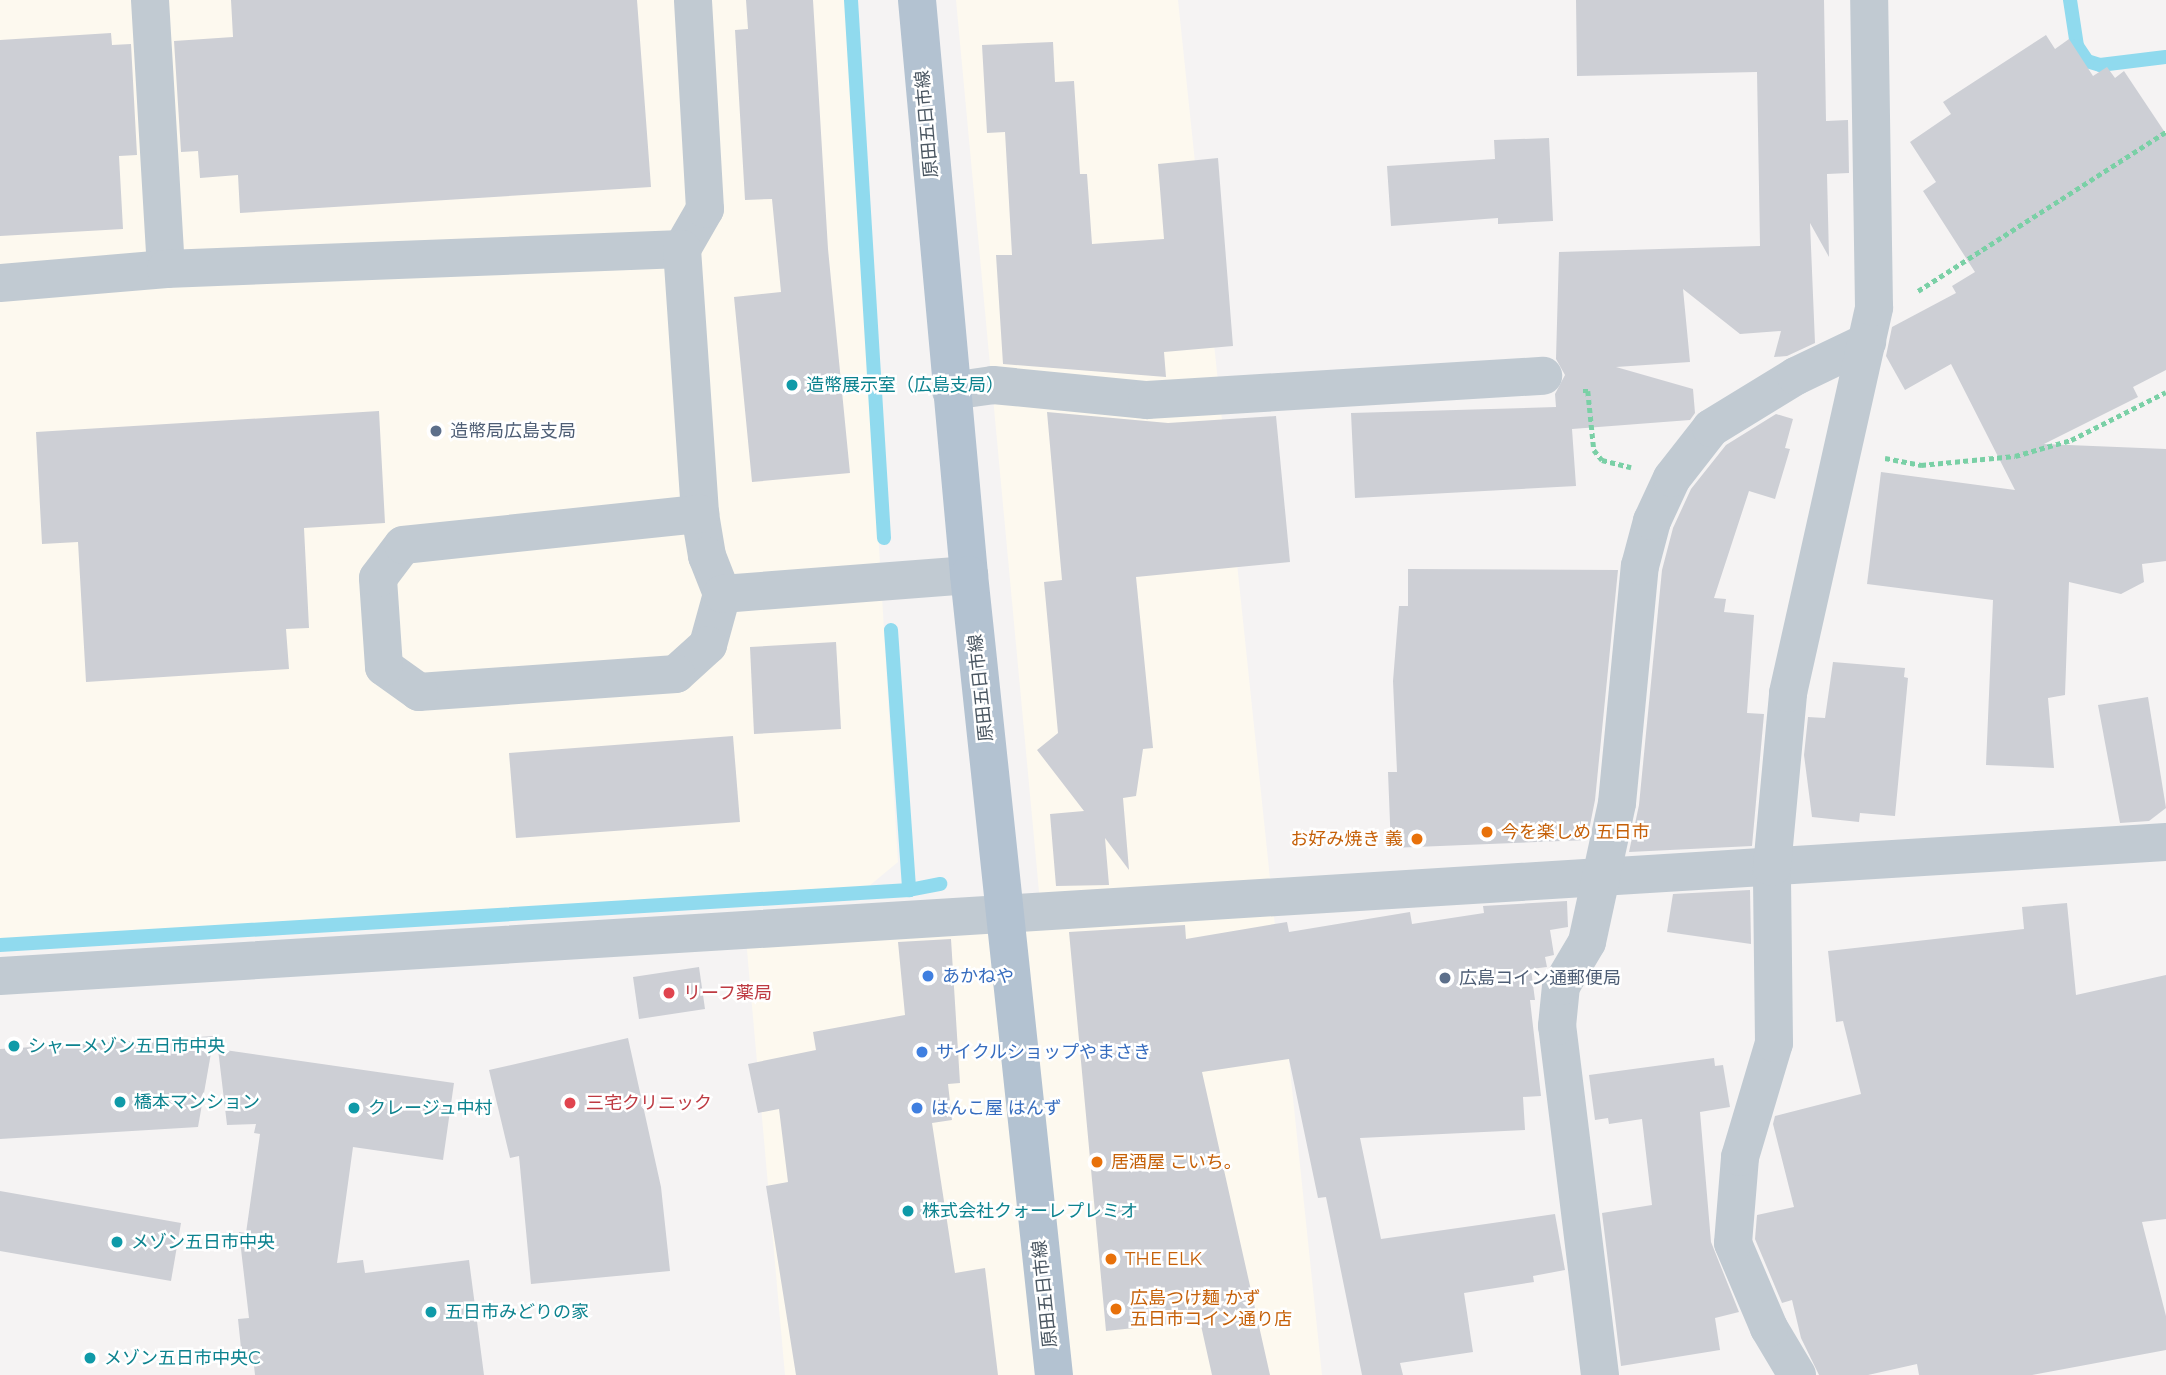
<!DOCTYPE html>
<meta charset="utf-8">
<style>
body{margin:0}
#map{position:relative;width:2166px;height:1375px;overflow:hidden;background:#f5f3f3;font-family:Montserrat,"Noto Sans JP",sans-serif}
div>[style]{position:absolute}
.commercial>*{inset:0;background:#fdf9ef}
.stream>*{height:14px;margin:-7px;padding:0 7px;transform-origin:7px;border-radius:7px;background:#90daee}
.building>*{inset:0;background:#cdcfd5}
.path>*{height:4.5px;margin-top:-2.25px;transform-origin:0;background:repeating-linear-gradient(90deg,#7ad0a6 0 5px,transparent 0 8.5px)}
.minor>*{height:38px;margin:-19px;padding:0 19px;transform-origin:19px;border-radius:19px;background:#c1cad2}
.major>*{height:38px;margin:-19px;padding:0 19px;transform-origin:19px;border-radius:19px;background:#b3c2d1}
.dots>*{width:19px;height:19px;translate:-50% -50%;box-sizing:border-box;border:4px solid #fff;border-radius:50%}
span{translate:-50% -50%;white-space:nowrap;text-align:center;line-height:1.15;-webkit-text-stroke:5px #fff;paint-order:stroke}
.street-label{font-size:18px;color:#4a5661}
.culture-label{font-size:18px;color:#0d838f}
.left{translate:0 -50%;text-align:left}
.service-label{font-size:18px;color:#4e5e75}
.food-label{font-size:18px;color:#c56008}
.right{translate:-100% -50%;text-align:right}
.shop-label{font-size:18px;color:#366cbe}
.health-label{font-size:18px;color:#be3a42}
</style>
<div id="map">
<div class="commercial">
<i style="clip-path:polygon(0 0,846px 0,898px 862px,863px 891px,0 942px)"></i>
<i style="clip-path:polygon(956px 0,1178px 0,1322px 1375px,785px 1375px,745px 928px,1041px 913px)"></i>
</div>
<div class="stream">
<i style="left:851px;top:0;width:539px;rotate:86.49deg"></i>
<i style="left:2070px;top:0;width:47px;rotate:81.3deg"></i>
<i style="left:2077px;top:46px;width:18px;rotate:56deg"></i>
<i style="left:2087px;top:61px;width:14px;rotate:17deg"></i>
<i style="left:2100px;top:65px;width:66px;rotate:-6.9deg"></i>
<i style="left:891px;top:630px;width:261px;rotate:86deg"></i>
<i style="left:909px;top:890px;width:32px;rotate:-11deg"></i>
<i style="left:0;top:945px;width:911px;rotate:-3.46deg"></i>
</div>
<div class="building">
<i style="clip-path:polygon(231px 0,637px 0,651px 187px,240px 213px,238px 175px,200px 178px,198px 151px,181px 152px,174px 41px,233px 37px)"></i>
<i style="clip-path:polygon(746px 0,813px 0,828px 249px,850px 473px,752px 482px,734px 297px,781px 292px,772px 199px,745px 200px,735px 30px,748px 29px)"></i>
<i style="clip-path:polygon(1576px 0,1824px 0,1826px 121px,1848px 120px,1849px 173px,1827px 174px,1829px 257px,1810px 223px,1815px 343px,1787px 356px,1774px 357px,1781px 331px,1740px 334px,1683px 289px,1690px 362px,1616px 367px,1693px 389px,1695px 413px,1690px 420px,1572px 429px,1576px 486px,1355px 498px,1351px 413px,1556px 407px,1555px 394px,1565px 375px,1556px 359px,1559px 252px,1760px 246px,1757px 72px,1577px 76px)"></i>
<i style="clip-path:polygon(111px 33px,112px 45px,131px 44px,137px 155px,119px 156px,123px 229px,0 236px,0 40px)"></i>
<i style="clip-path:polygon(2046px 35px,2055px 49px,2069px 39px,2093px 76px,2107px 67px,2115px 78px,2124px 71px,2166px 134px,2166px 370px,2133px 387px,2138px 397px,2044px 444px,2166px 449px,2166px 561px,2142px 564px,2144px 582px,2121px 594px,2069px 582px,2065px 695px,2048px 698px,2054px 768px,1986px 765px,1993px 600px,1867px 584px,1881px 472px,2015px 490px,1951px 364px,1905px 390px,1886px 356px,1892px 327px,1956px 293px,1952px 286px,1975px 272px,1923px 191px,1936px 182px,1910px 142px,1951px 114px,1943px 102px)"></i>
<i style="clip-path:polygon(1053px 42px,1055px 82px,1074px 81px,1080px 174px,1087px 174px,1092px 244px,1164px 239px,1158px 164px,1218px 158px,1233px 346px,1164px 352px,1166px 377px,1003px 364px,996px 255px,1012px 255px,1005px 132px,987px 133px,982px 45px)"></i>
<i style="clip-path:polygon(1549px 138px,1553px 221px,1498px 224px,1498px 218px,1391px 226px,1387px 166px,1495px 159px,1494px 140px)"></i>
<i style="clip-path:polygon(379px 411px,385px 523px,304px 528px,309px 628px,286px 629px,289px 669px,86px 682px,78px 542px,42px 544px,36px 432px)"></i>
<i style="clip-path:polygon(1047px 412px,1168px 423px,1276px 416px,1290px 562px,1136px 577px,1153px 748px,1143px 749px,1136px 796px,1123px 798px,1129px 870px,1105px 838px,1109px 885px,1056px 886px,1050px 814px,1084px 811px,1037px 750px,1058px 733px,1044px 582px,1062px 580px)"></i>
<i style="clip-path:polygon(1776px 414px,1793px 419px,1785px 448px,1790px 449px,1775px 499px,1749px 491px,1714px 598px,1726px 599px,1724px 612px,1754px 615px,1747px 713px,1764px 714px,1752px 846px,1629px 852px,1639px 805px,1662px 570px,1673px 528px,1691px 489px,1726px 445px)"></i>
<i style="clip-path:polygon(1408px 569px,1618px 570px,1595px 800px,1587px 840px,1391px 848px,1388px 772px,1397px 772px,1393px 681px,1399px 606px,1408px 606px)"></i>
<i style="clip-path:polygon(836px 642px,841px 729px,754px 734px,750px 647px)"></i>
<i style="clip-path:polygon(1833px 662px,1905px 668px,1904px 677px,1908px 678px,1895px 816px,1860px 813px,1859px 822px,1812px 817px,1804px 755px,1808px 717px,1825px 718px)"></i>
<i style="clip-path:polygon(2148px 697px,2166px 808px,2149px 821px,2120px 823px,2098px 705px)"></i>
<i style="clip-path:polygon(733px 736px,740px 822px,516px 838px,509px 753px)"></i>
<i style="clip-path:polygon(1750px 890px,1751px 944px,1667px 932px,1673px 894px)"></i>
<i style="clip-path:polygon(1567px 901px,1568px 927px,1550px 930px,1554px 955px,1545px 957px,1547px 967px,1531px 969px,1535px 1000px,1530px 1000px,1541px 1096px,1523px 1097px,1525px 1130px,1360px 1138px,1381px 1239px,1555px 1214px,1565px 1270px,1533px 1276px,1534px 1282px,1464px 1293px,1473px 1352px,1400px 1363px,1403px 1375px,1362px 1375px,1326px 1197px,1318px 1198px,1289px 1059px,1202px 1072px,1270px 1375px,1212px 1375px,1200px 1321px,1106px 1331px,1069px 932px,1185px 925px,1186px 939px,1287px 922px,1289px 932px,1410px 912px,1412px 924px,1484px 913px,1483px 906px)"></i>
<i style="clip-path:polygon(2067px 903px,2076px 995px,2166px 975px,2166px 1219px,2142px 1222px,2166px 1316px,2166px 1350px,2032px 1375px,1919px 1375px,1917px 1364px,1868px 1375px,1819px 1375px,1801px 1338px,1792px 1300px,1782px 1303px,1755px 1239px,1757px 1215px,1794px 1207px,1773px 1124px,1775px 1116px,1861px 1094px,1843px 1021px,1836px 1022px,1828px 951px,2024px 929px,2022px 907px)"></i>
<i style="clip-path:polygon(951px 939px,960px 1083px,948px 1084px,952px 1120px,932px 1123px,955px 1273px,985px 1268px,998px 1375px,796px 1375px,766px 1186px,788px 1182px,779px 1109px,758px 1113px,748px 1064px,816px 1050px,813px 1032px,905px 1015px,898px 942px)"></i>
<i style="clip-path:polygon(699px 967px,705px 1009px,639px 1019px,633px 977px)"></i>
<i style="clip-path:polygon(214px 1036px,198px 1127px,0 1139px,0 1049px)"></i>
<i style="clip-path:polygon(628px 1038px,661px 1187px,670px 1271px,531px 1284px,519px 1156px,510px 1158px,489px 1070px)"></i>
<i style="clip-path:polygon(218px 1049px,454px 1083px,443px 1160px,353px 1147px,337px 1263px,363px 1260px,365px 1273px,469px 1260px,484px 1375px,255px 1375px,253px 1357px,242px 1358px,238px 1319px,249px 1318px,239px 1232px,246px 1233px,260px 1134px,254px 1133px,256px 1124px,227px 1125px)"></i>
<i style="clip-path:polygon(1714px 1058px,1715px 1066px,1723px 1065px,1730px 1107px,1700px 1112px,1711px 1242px,1739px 1312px,1715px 1318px,1720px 1350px,1621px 1366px,1602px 1213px,1652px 1205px,1642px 1119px,1609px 1124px,1608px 1118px,1595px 1120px,1589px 1075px)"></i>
<i style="clip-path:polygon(0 1191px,181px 1223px,171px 1281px,0 1251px)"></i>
</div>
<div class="path">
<i style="left:1918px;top:291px;width:295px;rotate:-32.7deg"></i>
<i style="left:1583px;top:391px;width:5px"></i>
<i style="left:1588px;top:391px;width:59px;rotate:84.2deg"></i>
<i style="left:1594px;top:450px;width:13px;rotate:51deg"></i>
<i style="left:1602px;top:460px;width:30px;rotate:14deg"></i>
<i style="left:1885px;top:458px;width:37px;rotate:11deg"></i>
<i style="left:1921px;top:465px;width:94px;rotate:-5.5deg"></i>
<i style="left:2015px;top:456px;width:58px;rotate:-15.9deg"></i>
<i style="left:2071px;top:440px;width:106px;rotate:-26.8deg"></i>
</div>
<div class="minor">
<i style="left:150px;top:0;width:269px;rotate:86.6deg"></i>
<i style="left:682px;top:249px;width:46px;rotate:-60.1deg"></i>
<i style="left:705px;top:209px;width:209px;rotate:-93.3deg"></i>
<i style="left:0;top:283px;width:167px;rotate:-4.8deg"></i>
<i style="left:166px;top:269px;width:516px;rotate:-2.22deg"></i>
<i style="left:682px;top:249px;width:266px;rotate:86.1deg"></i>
<i style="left:700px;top:514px;width:43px;rotate:80.5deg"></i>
<i style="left:707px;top:556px;width:41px;rotate:68.5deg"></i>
<i style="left:722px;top:594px;width:53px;rotate:105.4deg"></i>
<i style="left:708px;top:645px;width:43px;rotate:137.8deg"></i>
<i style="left:676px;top:674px;width:258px;rotate:176deg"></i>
<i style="left:419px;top:692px;width:43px;rotate:-144.5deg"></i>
<i style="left:384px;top:667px;width:89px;rotate:-93.9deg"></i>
<i style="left:378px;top:578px;width:41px;rotate:-52.9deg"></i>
<i style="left:403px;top:545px;width:299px;rotate:-6deg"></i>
<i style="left:951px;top:391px;width:42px;rotate:-8.1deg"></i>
<i style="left:993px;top:385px;width:155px;rotate:5.6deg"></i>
<i style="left:1147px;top:400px;width:397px;rotate:-3.5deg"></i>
<i style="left:722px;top:594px;width:248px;rotate:-4.4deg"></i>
<i style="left:0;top:976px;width:2170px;rotate:-3.54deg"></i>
<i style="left:1600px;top:1375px;width:352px;rotate:-97deg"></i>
<i style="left:1557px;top:1026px;width:40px;rotate:-84.3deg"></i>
<i style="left:1561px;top:986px;width:51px;rotate:-59.4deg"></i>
<i style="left:1587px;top:942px;width:142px;rotate:-77.8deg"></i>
<i style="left:1617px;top:803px;width:238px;rotate:-84.5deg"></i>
<i style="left:1640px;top:566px;width:47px;rotate:-75.1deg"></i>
<i style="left:1652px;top:521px;width:47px;rotate:-65.1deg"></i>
<i style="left:1672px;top:478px;width:63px;rotate:-52deg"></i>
<i style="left:1711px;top:428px;width:100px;rotate:-31.5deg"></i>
<i style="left:1796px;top:376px;width:79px;rotate:-25.6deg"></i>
<i style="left:1797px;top:1375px;width:55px;rotate:-120.8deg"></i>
<i style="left:1769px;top:1328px;width:92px;rotate:-113deg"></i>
<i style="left:1733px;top:1243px;width:86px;rotate:-85.3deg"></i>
<i style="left:1740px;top:1157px;width:119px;rotate:-73.4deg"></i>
<i style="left:1774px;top:1043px;width:176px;rotate:-90.7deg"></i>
<i style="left:1772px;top:867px;width:175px;rotate:-84.7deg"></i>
<i style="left:1788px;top:693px;width:395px;rotate:-77.4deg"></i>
<i style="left:1874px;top:307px;width:307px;rotate:-90.9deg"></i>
</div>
<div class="major">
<i style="left:917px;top:0;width:577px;rotate:84.83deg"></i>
<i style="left:969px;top:575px;width:805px;rotate:83.94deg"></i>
</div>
<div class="dots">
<i style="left:792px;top:385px;background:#0f9aa8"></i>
<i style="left:436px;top:431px;background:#5c6f8a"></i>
<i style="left:1487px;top:832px;background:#e8710a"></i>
<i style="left:1417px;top:839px;background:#e8710a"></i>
<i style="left:928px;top:976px;background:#3f7fe0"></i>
<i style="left:1445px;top:978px;background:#5c6f8a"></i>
<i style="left:669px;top:993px;background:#e0444e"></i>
<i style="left:14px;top:1046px;background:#0f9aa8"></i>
<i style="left:922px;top:1052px;background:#3f7fe0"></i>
<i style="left:120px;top:1102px;background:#0f9aa8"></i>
<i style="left:570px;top:1103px;background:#e0444e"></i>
<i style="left:354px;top:1108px;background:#0f9aa8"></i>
<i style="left:917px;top:1108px;background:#3f7fe0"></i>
<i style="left:1097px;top:1162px;background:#e8710a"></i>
<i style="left:908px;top:1211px;background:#0f9aa8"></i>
<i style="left:117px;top:1242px;background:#0f9aa8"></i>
<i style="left:1111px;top:1259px;background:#e8710a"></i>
<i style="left:1116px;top:1309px;background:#e8710a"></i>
<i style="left:431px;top:1312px;background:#0f9aa8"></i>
<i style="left:90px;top:1358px;background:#0f9aa8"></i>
</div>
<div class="street-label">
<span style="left:927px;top:124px;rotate:-95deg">原田五日市線</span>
<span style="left:981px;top:688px;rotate:-96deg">原田五日市線</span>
<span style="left:1045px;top:1294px;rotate:-96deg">原田五日市線</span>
</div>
<div class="culture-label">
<span class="left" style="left:806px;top:385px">造幣展示室（広島支局）</span>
<span class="left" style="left:28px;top:1046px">シャーメゾン五日市中央</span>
<span class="left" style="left:134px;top:1102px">橋本マンション</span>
<span class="left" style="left:368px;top:1108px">クレージュ中村</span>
<span class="left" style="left:922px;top:1211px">株式会社クォーレプレミオ</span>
<span class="left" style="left:131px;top:1242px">メゾン五日市中央</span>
<span class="left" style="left:445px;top:1312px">五日市みどりの家</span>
<span class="left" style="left:104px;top:1358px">メゾン五日市中央C</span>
</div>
<div class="service-label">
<span class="left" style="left:450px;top:431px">造幣局広島支局</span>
<span class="left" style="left:1459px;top:978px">広島コイン通郵便局</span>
</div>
<div class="food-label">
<span class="left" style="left:1501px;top:832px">今を楽しめ 五日市</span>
<span class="right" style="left:1403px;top:839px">お好み焼き 義</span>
<span class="left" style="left:1111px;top:1162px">居酒屋 こいち。</span>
<span class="left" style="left:1125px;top:1259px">THE ELK</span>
<span class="left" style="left:1130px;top:1309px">広島つけ麺 かず<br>五日市コイン通り店</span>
</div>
<div class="shop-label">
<span class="left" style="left:942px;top:976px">あかねや</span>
<span class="left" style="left:936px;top:1052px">サイクルショップやまさき</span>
<span class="left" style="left:931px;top:1108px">はんこ屋 はんず</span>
</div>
<div class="health-label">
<span class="left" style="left:683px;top:993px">リーフ薬局</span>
<span class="left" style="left:586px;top:1103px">三宅クリニック</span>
</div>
</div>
